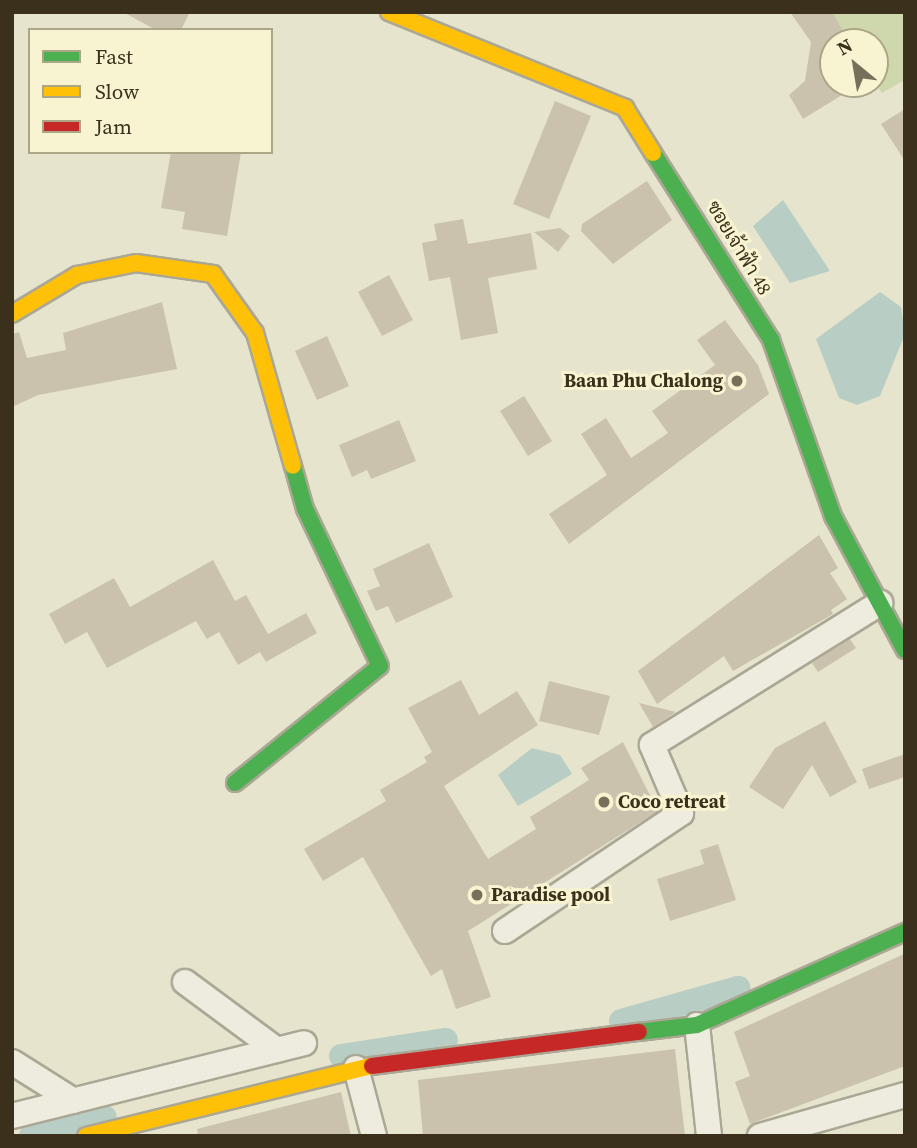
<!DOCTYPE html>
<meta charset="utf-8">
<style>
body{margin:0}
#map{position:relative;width:917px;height:1148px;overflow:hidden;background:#e6e4cc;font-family:"Source Serif 4",Sarabun,serif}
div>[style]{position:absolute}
.green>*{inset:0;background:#cfd8ad}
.water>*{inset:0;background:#b8cdc4}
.canal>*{height:24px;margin:-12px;padding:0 12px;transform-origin:12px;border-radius:12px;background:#b8cdc4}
.building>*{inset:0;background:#cac2ac}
.roads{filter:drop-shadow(2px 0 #aba795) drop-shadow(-2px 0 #aba795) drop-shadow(0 2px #aba795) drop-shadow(0 -2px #aba795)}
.street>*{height:24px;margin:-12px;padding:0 12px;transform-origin:12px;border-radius:12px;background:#eeecde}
.fast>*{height:16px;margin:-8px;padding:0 8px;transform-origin:8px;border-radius:8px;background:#4caf50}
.slow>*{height:16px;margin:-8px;padding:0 8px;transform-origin:8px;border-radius:8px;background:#ffc107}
.jam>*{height:16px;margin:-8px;padding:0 8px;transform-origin:8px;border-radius:8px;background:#c62828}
.dots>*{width:19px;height:19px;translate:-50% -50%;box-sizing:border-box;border:4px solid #f8f4d1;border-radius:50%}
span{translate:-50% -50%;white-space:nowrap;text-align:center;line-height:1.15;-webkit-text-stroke:6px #f8f4d1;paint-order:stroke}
.street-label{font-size:19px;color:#3a301c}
.poi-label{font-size:19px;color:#3a301c;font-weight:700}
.right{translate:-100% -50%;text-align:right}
.left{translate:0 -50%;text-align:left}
.frame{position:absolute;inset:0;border:14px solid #3a301c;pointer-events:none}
.legend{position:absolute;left:28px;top:28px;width:245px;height:126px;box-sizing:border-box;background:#f8f4d1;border:2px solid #aca689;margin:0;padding:9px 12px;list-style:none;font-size:21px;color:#3a301c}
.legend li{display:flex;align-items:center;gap:14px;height:35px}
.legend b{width:35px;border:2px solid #aca689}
.north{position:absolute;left:819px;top:28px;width:70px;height:70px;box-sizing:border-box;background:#f8f4d1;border:2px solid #aca689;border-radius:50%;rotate:330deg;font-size:19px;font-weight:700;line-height:28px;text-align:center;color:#3a301c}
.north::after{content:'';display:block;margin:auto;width:24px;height:32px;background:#766f5a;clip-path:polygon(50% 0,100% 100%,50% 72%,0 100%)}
</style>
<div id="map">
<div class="green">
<i style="clip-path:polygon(832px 12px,905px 12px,905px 80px,882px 93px,875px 83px,875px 42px,850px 42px)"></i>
</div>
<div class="water">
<i style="clip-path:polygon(783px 200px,830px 271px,790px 283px,753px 226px)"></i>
<i style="clip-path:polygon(880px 292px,901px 307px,905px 334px,880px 396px,857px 405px,839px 398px,816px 339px)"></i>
<i style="clip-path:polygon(532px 748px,560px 755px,572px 774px,518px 806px,498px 775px)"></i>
</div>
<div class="canal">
<i style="left:621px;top:1021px;width:122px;rotate:-15.8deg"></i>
<i style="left:341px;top:1056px;width:106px;rotate:-8.7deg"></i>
<i style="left:31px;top:1136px;width:76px;rotate:-14.4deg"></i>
</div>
<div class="building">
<i style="clip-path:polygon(123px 12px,190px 12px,181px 30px,156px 30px)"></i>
<i style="clip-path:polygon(790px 12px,832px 12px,850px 42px,833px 42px,833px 84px,860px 84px,803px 119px,789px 95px,805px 81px,811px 42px)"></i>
<i style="clip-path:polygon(555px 101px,591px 116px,549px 219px,513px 204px)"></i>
<i style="clip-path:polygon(905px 109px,905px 161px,881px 124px)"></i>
<i style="clip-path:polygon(171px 152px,241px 152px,227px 236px,182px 229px,185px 212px,161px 208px)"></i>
<i style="clip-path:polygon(647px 181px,672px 220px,613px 264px,581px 231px,582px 224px)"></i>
<i style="clip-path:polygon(463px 219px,468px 244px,531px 233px,537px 269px,488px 278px,498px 333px,461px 340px,450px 277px,429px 281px,422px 243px,437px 240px,434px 224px)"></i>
<i style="clip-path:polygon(560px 228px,570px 236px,558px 252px,534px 232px)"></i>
<i style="clip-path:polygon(389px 275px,413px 320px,382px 336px,358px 292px)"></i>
<i style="clip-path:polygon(162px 302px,177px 369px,38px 395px,12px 407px,12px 334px,19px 332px,27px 358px,66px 350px,63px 333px)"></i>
<i style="clip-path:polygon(725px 320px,758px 365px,769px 394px,569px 544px,549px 514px,607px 475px,581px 434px,606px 418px,631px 458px,668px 433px,652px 411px,715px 365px,697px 340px)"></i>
<i style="clip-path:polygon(327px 336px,349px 386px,317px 400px,295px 351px)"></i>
<i style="clip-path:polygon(524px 396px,552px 441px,528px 456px,500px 411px)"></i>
<i style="clip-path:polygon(399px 420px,416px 461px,371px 479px,367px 470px,352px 477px,339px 445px)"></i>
<i style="clip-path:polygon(819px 535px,838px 568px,830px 573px,847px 599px,831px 610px,833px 614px,733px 671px,724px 656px,657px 704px,638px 671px)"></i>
<i style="clip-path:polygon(429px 543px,453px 597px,396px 623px,388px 606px,376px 611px,367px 591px,380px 586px,373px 569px)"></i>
<i style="clip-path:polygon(213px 560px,235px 601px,246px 595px,268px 634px,306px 613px,317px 633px,266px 662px,260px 652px,238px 665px,219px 632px,207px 639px,196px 621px,107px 668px,87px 632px,65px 644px,49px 614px,114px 578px,130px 607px)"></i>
<i style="clip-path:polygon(850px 639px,856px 648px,818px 672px,812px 663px)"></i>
<i style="clip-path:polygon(461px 680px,479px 715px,517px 691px,538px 725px,444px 786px,488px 859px,536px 829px,530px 817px,589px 780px,581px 768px,623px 742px,658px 811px,468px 931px,491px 997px,456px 1009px,442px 969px,431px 976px,363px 857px,323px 881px,304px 849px,386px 801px,380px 790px,427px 762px,424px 757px,432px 752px,408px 708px)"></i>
<i style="clip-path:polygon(549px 681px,610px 696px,599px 735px,539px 721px)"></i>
<i style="clip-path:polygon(639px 703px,676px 712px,653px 727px)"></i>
<i style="clip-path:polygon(825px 721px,857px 782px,830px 797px,812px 765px,783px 809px,749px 787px,775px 748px)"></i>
<i style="clip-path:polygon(905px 754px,905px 777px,869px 789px,862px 769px)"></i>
<i style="clip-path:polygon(718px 844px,736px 900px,670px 921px,657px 879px,704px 864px,700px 850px)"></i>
<i style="clip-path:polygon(904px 954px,905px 1066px,750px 1124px,735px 1082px,750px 1076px,734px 1032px)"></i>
<i style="clip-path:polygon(675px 1049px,685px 1136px,423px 1136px,418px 1080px)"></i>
<i style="clip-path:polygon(341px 1092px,351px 1136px,198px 1136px,197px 1129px)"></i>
</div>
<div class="roads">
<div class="street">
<i style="left:505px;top:931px;width:212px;rotate:-33.8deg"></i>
<i style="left:681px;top:813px;width:74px;rotate:-113.1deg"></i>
<i style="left:652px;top:745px;width:269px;rotate:-31.9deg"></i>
<i style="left:185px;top:982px;width:114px;rotate:36.5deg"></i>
<i style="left:697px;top:1025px;width:112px;rotate:83.8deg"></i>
<i style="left:12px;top:1062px;width:73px;rotate:32.2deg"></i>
<i style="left:356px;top:1068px;width:70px;rotate:75.2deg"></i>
<i style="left:12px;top:1116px;width:301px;rotate:-14deg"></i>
<i style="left:760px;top:1136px;width:151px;rotate:-15.8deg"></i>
</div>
<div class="fast">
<i style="left:653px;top:153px;width:221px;rotate:57.7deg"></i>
<i style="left:771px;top:340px;width:187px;rotate:70.6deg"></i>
<i style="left:833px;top:516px;width:152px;rotate:61.8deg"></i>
<i style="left:235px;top:783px;width:186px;rotate:-38.9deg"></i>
<i style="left:380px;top:666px;width:174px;rotate:-115.5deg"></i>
<i style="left:305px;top:509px;width:45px;rotate:-105.6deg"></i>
<i style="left:639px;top:1032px;width:58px;rotate:-6.9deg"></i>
<i style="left:697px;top:1025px;width:228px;rotate:-24.1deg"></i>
</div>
<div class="slow">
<i style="left:389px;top:12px;width:255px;rotate:22.1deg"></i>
<i style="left:625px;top:108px;width:53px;rotate:58.1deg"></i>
<i style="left:12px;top:314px;width:76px;rotate:-31deg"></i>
<i style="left:77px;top:275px;width:60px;rotate:-11.5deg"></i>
<i style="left:136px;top:263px;width:78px;rotate:8.1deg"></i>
<i style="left:213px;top:274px;width:72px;rotate:54.6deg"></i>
<i style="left:255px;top:333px;width:138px;rotate:74.1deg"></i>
<i style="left:86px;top:1136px;width:294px;rotate:-13.8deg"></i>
</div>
<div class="jam">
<i style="left:372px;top:1066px;width:269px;rotate:-7.3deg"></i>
</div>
</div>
<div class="dots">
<i style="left:737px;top:381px;background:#766f5a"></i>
<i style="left:604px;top:802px;background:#766f5a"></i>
<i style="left:477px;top:895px;background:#766f5a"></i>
</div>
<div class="street-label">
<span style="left:739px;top:248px;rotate:59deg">ซอยเจ้าฟ้า 48</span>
</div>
<div class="poi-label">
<span class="right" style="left:723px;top:381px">Baan Phu Chalong</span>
<span class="left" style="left:618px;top:802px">Coco retreat</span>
<span class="left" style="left:491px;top:895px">Paradise pool</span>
</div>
<div class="frame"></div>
<ul class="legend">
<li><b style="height:9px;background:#4caf50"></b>Fast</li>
<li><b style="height:9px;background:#ffc107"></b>Slow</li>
<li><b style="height:9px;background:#c62828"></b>Jam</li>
</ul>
<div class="north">N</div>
</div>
